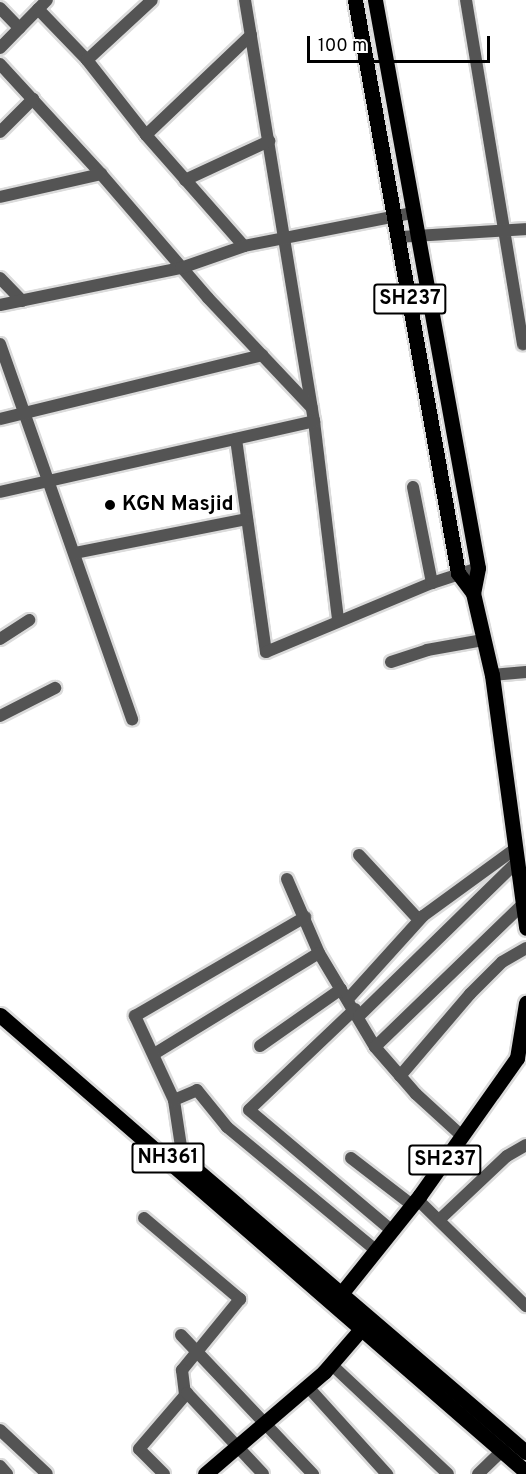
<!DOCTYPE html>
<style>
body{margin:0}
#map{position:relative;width:526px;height:1474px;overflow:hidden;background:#fff;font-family:Overpass,sans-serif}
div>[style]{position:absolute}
.roads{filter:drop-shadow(2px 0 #dbdbdb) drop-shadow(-2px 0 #dbdbdb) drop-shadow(0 2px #dbdbdb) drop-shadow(0 -2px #dbdbdb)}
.minor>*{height:12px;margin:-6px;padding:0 6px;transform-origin:6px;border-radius:6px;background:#545454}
.major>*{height:15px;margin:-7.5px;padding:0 7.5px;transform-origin:7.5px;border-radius:7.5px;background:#000}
.dots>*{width:16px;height:16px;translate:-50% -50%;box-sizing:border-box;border:3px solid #fff;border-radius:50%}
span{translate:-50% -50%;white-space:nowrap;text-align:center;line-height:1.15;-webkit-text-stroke:4.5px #fff;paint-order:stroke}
.shield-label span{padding:2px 4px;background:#fff;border:2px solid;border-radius:4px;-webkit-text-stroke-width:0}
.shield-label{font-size:20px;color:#000;font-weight:700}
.poi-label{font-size:21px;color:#000;font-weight:700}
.left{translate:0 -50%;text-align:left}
.scale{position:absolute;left:307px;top:36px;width:183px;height:27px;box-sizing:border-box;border:3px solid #000;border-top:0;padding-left:8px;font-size:18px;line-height:21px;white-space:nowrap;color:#000;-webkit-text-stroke:4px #fff;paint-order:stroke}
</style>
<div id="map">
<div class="roads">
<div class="minor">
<i style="left:245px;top:0;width:427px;rotate:80.7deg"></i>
<i style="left:314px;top:421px;width:200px;rotate:83.1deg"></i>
<i style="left:466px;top:0;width:349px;rotate:80.6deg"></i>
<i style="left:0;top:8px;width:28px;rotate:46deg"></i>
<i style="left:38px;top:9px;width:71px;rotate:46.1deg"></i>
<i style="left:87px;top:60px;width:95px;rotate:51.8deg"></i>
<i style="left:146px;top:135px;width:148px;rotate:48.6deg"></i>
<i style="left:0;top:48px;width:67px;rotate:-45.6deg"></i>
<i style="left:87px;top:60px;width:88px;rotate:-42.7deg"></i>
<i style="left:0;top:64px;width:149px;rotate:47.4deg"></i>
<i style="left:101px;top:174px;width:164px;rotate:49.2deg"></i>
<i style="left:208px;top:298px;width:151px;rotate:46.6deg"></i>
<i style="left:0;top:132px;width:47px;rotate:-45deg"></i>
<i style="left:146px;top:135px;width:145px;rotate:-43.6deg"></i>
<i style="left:185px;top:180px;width:93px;rotate:-24.9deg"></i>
<i style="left:0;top:197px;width:104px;rotate:-12.8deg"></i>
<i style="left:399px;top:237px;width:127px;rotate:-3.6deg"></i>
<i style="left:0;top:278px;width:32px;rotate:46deg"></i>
<i style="left:0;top:305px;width:185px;rotate:-11.6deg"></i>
<i style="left:181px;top:268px;width:67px;rotate:-19.2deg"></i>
<i style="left:244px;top:246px;width:171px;rotate:-11.1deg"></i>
<i style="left:0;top:344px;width:398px;rotate:70.6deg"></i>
<i style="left:0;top:419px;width:270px;rotate:-13.7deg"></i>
<i style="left:236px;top:439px;width:215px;rotate:82deg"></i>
<i style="left:266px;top:652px;width:180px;rotate:-22.6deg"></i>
<i style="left:432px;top:583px;width:48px;rotate:-18.1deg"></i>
<i style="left:413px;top:487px;width:98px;rotate:78.8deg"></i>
<i style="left:0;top:492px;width:322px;rotate:-12.7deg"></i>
<i style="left:75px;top:553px;width:175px;rotate:-11.2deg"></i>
<i style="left:0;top:639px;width:35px;rotate:-33deg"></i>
<i style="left:391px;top:662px;width:38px;rotate:-18deg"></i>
<i style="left:427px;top:650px;width:57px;rotate:-10.1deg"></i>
<i style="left:492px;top:675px;width:34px;rotate:-5deg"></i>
<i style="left:0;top:716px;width:62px;rotate:-27deg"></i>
<i style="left:359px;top:855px;width:88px;rotate:47.3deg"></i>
<i style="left:287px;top:879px;width:81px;rotate:66.6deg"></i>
<i style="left:319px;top:953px;width:109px;rotate:59.2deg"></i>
<i style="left:375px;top:1047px;width:62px;rotate:48.9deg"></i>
<i style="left:416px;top:1094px;width:62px;rotate:42.4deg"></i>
<i style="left:348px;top:999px;width:112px;rotate:-47.9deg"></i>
<i style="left:423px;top:916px;width:114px;rotate:-36.1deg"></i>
<i style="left:355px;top:1009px;width:146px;rotate:136.4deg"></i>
<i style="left:249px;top:1110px;width:187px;rotate:40.2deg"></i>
<i style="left:359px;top:1016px;width:221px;rotate:-44.3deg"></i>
<i style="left:260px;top:1046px;width:99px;rotate:-35.1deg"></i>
<i style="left:375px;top:1047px;width:206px;rotate:-44deg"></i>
<i style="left:154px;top:1054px;width:193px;rotate:-31.5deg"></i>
<i style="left:400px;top:1076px;width:108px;rotate:-49.5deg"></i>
<i style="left:470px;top:994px;width:45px;rotate:-45deg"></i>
<i style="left:502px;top:962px;width:28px;rotate:-30deg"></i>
<i style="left:174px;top:1100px;width:25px;rotate:-23deg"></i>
<i style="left:197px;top:1090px;width:48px;rotate:51deg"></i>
<i style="left:227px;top:1127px;width:195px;rotate:39.6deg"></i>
<i style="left:351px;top:1158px;width:77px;rotate:37.6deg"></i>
<i style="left:185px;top:1173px;width:74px;rotate:-98.6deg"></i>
<i style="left:174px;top:1100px;width:93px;rotate:-114.9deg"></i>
<i style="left:135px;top:1016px;width:197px;rotate:-30.2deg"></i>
<i style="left:417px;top:1199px;width:153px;rotate:44.5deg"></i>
<i style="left:144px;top:1218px;width:126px;rotate:40.2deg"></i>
<i style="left:240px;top:1299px;width:92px;rotate:129.2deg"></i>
<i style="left:182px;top:1370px;width:26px;rotate:83deg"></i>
<i style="left:439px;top:1220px;width:93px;rotate:-43.3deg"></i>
<i style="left:507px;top:1156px;width:22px;rotate:-30deg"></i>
<i style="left:181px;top:1335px;width:192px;rotate:46.5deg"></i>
<i style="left:332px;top:1365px;width:159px;rotate:43.2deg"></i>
<i style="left:308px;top:1387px;width:118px;rotate:47.8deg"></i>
<i style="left:0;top:1430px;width:64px;rotate:43.1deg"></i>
<i style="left:0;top:1466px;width:11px;rotate:49deg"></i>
<i style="left:164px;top:1474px;width:35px;rotate:-135deg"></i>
<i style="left:139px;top:1449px;width:74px;rotate:-49.4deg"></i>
<i style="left:187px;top:1393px;width:111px;rotate:46.8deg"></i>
<i style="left:478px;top:1474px;width:35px;rotate:-44deg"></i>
</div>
<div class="major">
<i style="left:355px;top:0;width:582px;rotate:79.81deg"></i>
<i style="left:458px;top:573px;width:25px;rotate:53deg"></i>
<i style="left:375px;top:0;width:577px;rotate:79.72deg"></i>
<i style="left:478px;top:568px;width:25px;rotate:101deg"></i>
<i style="left:473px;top:593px;width:84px;rotate:77deg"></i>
<i style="left:492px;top:675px;width:255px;rotate:82.3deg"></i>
<i style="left:0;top:1015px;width:697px;rotate:40.98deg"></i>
<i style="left:192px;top:1166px;width:440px;rotate:40.6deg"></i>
<i style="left:336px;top:1300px;width:134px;rotate:-51.3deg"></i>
<i style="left:420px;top:1195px;width:168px;rotate:-54.7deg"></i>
<i style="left:517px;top:1058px;width:56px;rotate:-80.7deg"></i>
<i style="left:205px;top:1474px;width:157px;rotate:-40.6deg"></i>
<i style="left:324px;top:1372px;width:58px;rotate:-49.2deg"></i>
</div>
</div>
<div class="dots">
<i style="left:110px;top:505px;background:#000"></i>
</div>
<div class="shield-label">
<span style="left:410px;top:299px">SH237</span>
<span style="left:168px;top:1158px">NH361</span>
<span style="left:445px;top:1160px">SH237</span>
</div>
<div class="poi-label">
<span class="left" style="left:122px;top:505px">KGN Masjid</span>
</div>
<div class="scale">100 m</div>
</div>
